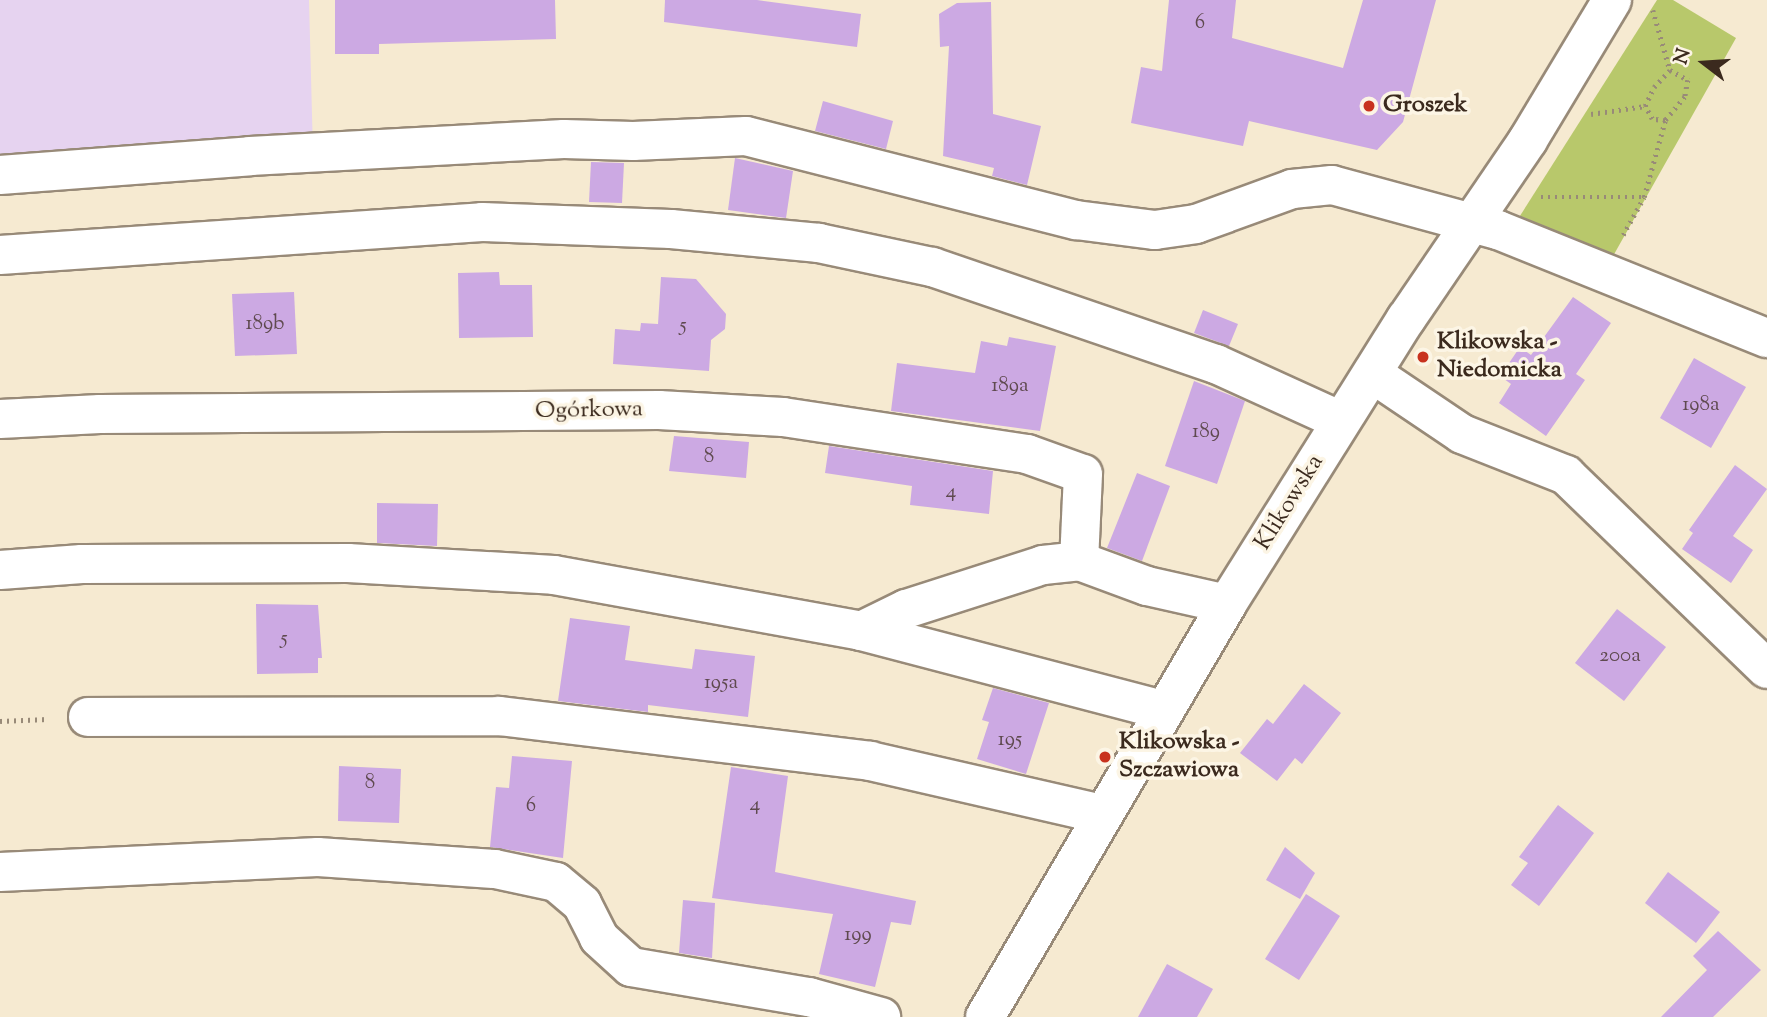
<!DOCTYPE html>
<meta charset="utf-8">
<style>
body{margin:0}
#map{position:relative;width:1767px;height:1017px;overflow:hidden;background:#f6ead1;font-family:"Sorts Mill Goudy",serif}
div>[style]{position:absolute}
.built>*{inset:0;background:#e6d3f0}
.green>*{inset:0;background:#b8c86b}
.building>*{inset:0;background:#cca9e3}
.path>*{height:4.5px;margin-top:-2.25px;transform-origin:0;background:repeating-linear-gradient(90deg,#988a78 0 2px,transparent 0 7px)}
.roads{filter:drop-shadow(2px 0 #988a78) drop-shadow(-2px 0 #988a78) drop-shadow(0 2px #988a78) drop-shadow(0 -2px #988a78)}
.minor>*{height:38px;margin:-19px;padding:0 19px;transform-origin:19px;border-radius:19px;background:#fff}
.dots>*{width:19px;height:19px;translate:-50% -50%;box-sizing:border-box;border:4px solid #fcf5e5;border-radius:50%}
span{translate:-50% -50%;white-space:nowrap;text-align:center;line-height:1.15;-webkit-text-stroke:7px #fcf5e5;paint-order:stroke}
.number-label{font-size:21px;color:#5f4a4f}
.number-label span{-webkit-text-stroke-width:0}
.poi-label{font-size:24px;color:#3b2a1e;font-weight:700}
.left{translate:0 -50%;text-align:left}
.street-label{font-size:24px;color:#3b2a1e}
.north{position:absolute;left:1669px;top:28px;width:70px;height:70px;-webkit-text-stroke:5px #fcf5e5;paint-order:stroke;rotate:287deg;font-size:19px;font-weight:700;line-height:28px;text-align:center;color:#3b2a1e}
.north::after{content:'';display:block;margin:auto;width:24px;height:32px;background:#3b2a1e;clip-path:polygon(50% 0,100% 100%,50% 72%,0 100%)}
</style>
<div id="map">
<div class="built">
<i style="clip-path:polygon(0 0,309px 0,313px 153px,0 175px)"></i>
</div>
<div class="green">
<i style="clip-path:polygon(1657px 0,1673px 0,1736px 38px,1608px 265px,1518px 219px)"></i>
</div>
<div class="building">
<i style="clip-path:polygon(335px 0,555px 0,556px 39px,379px 44px,379px 54px,335px 54px)"></i>
<i style="clip-path:polygon(665px 0,757px 0,861px 14px,857px 47px,664px 22px)"></i>
<i style="clip-path:polygon(1169px 0,1236px 0,1232px 38px,1343px 68px,1363px 0,1436px 0,1403px 122px,1377px 150px,1249px 121px,1243px 146px,1131px 123px,1141px 67px,1162px 71px)"></i>
<i style="clip-path:polygon(991px 2px,993px 114px,1041px 126px,1027px 185px,992px 176px,994px 168px,943px 156px,949px 46px,940px 47px,939px 14px,957px 3px)"></i>
<i style="clip-path:polygon(823px 101px,893px 121px,886px 149px,815px 131px)"></i>
<i style="clip-path:polygon(735px 158px,793px 171px,786px 218px,728px 210px)"></i>
<i style="clip-path:polygon(591px 162px,624px 163px,622px 203px,589px 202px)"></i>
<i style="clip-path:polygon(499px 272px,500px 285px,532px 285px,533px 337px,459px 338px,458px 273px)"></i>
<i style="clip-path:polygon(661px 277px,696px 279px,726px 314px,725px 329px,711px 340px,709px 371px,613px 364px,615px 329px,640px 331px,641px 323px,658px 324px)"></i>
<i style="clip-path:polygon(294px 292px,297px 354px,235px 356px,232px 294px)"></i>
<i style="clip-path:polygon(1573px 297px,1611px 323px,1576px 374px,1585px 380px,1546px 436px,1499px 403px,1511px 384px,1500px 376px,1520px 347px,1531px 355px)"></i>
<i style="clip-path:polygon(1203px 310px,1238px 324px,1229px 346px,1194px 333px)"></i>
<i style="clip-path:polygon(1009px 337px,1056px 346px,1040px 431px,891px 411px,897px 363px,975px 373px,981px 341px,1007px 346px)"></i>
<i style="clip-path:polygon(1694px 358px,1746px 387px,1711px 448px,1660px 418px)"></i>
<i style="clip-path:polygon(1194px 381px,1245px 401px,1217px 484px,1165px 466px)"></i>
<i style="clip-path:polygon(674px 436px,749px 442px,746px 478px,669px 471px)"></i>
<i style="clip-path:polygon(829px 446px,993px 471px,989px 514px,910px 505px,912px 486px,825px 473px)"></i>
<i style="clip-path:polygon(1735px 465px,1767px 489px,1733px 536px,1753px 550px,1731px 583px,1682px 549px,1693px 533px,1689px 530px)"></i>
<i style="clip-path:polygon(1137px 473px,1170px 486px,1142px 561px,1107px 548px)"></i>
<i style="clip-path:polygon(377px 503px,438px 504px,437px 546px,377px 543px)"></i>
<i style="clip-path:polygon(256px 604px,318px 605px,322px 658px,318px 658px,318px 673px,257px 674px)"></i>
<i style="clip-path:polygon(1617px 609px,1666px 647px,1624px 701px,1575px 663px)"></i>
<i style="clip-path:polygon(570px 618px,630px 626px,625px 660px,692px 669px,695px 649px,755px 656px,748px 717px,648px 705px,648px 712px,558px 701px)"></i>
<i style="clip-path:polygon(1304px 684px,1341px 713px,1302px 764px,1295px 758px,1277px 781px,1240px 753px,1267px 719px,1273px 724px)"></i>
<i style="clip-path:polygon(993px 688px,1049px 703px,1026px 774px,977px 759px,989px 722px,982px 720px)"></i>
<i style="clip-path:polygon(512px 756px,572px 761px,563px 858px,490px 847px,496px 787px,509px 788px)"></i>
<i style="clip-path:polygon(339px 766px,401px 769px,399px 823px,338px 821px)"></i>
<i style="clip-path:polygon(731px 767px,788px 776px,775px 872px,916px 901px,911px 925px,891px 922px,875px 987px,819px 974px,833px 914px,712px 898px)"></i>
<i style="clip-path:polygon(1558px 805px,1594px 833px,1539px 906px,1511px 885px,1528px 863px,1519px 857px)"></i>
<i style="clip-path:polygon(1285px 847px,1315px 873px,1300px 899px,1266px 880px)"></i>
<i style="clip-path:polygon(1668px 872px,1720px 912px,1696px 943px,1645px 903px)"></i>
<i style="clip-path:polygon(1306px 894px,1340px 916px,1299px 980px,1265px 959px)"></i>
<i style="clip-path:polygon(683px 900px,715px 903px,712px 958px,679px 953px)"></i>
<i style="clip-path:polygon(1718px 931px,1761px 970px,1713px 1017px,1661px 1017px,1707px 970px,1693px 956px)"></i>
<i style="clip-path:polygon(1167px 964px,1213px 989px,1197px 1017px,1138px 1017px)"></i>
</div>
<div class="path">
<i style="left:1653px;top:10px;width:62px;rotate:74.2deg"></i>
<i style="left:1670px;top:70px;width:21px;rotate:29deg"></i>
<i style="left:1688px;top:80px;width:17px;rotate:100deg"></i>
<i style="left:1685px;top:97px;width:31px;rotate:130deg"></i>
<i style="left:1665px;top:121px;width:13px;rotate:-171deg"></i>
<i style="left:1652px;top:119px;width:15px;rotate:-118deg"></i>
<i style="left:1645px;top:106px;width:21px;rotate:-65deg"></i>
<i style="left:1654px;top:87px;width:23px;rotate:-47deg"></i>
<i style="left:1591px;top:114px;width:55px;rotate:-8.4deg"></i>
<i style="left:1541px;top:197px;width:103px"></i>
<i style="left:1623px;top:235px;width:43px;rotate:-61.1deg"></i>
<i style="left:1644px;top:197px;width:79px;rotate:-74.6deg"></i>
<i style="left:0;top:721px;width:48px;rotate:-2.4deg"></i>
</div>
<div class="roads">
<div class="minor">
<i style="left:0;top:175px;width:251px;rotate:-4.3deg"></i>
<i style="left:250px;top:156px;width:314px;rotate:-3.1deg"></i>
<i style="left:564px;top:139px;width:69px;rotate:1.7deg"></i>
<i style="left:633px;top:141px;width:113px;rotate:-2.5deg"></i>
<i style="left:746px;top:136px;width:341px;rotate:14.3deg"></i>
<i style="left:1076px;top:220px;width:80px;rotate:7.2deg"></i>
<i style="left:1155px;top:230px;width:41px;rotate:-8.3deg"></i>
<i style="left:1196px;top:224px;width:102px;rotate:-20deg"></i>
<i style="left:1292px;top:189px;width:40px;rotate:-5.7deg"></i>
<i style="left:1332px;top:185px;width:172px;rotate:15.2deg"></i>
<i style="left:1498px;top:230px;width:290px;rotate:21.9deg"></i>
<i style="left:0;top:255px;width:483px;rotate:-3.9deg"></i>
<i style="left:482px;top:222px;width:189px;rotate:2.1deg"></i>
<i style="left:671px;top:229px;width:149px;rotate:5.4deg"></i>
<i style="left:819px;top:243px;width:116px;rotate:12deg"></i>
<i style="left:932px;top:267px;width:300px;rotate:18.9deg"></i>
<i style="left:1216px;top:364px;width:137px;rotate:24.5deg"></i>
<i style="left:1373px;top:374px;width:107px;rotate:34deg"></i>
<i style="left:1462px;top:434px;width:112px;rotate:21.5deg"></i>
<i style="left:1566px;top:475px;width:279px;rotate:44deg"></i>
<i style="left:0;top:419px;width:100px;rotate:-2.9deg"></i>
<i style="left:100px;top:414px;width:559px;rotate:-0.41deg"></i>
<i style="left:659px;top:410px;width:124px;rotate:3.2deg"></i>
<i style="left:783px;top:417px;width:247px;rotate:8.6deg"></i>
<i style="left:1027px;top:454px;width:59px;rotate:19.7deg"></i>
<i style="left:1083px;top:474px;width:87px;rotate:92.6deg"></i>
<i style="left:0;top:570px;width:82px;rotate:-4.2deg"></i>
<i style="left:82px;top:564px;width:266px;rotate:-0.2deg"></i>
<i style="left:348px;top:563px;width:206px;rotate:3.3deg"></i>
<i style="left:554px;top:575px;width:312px;rotate:10.3deg"></i>
<i style="left:861px;top:631px;width:50px;rotate:-26.1deg"></i>
<i style="left:906px;top:609px;width:144px;rotate:-17.8deg"></i>
<i style="left:1043px;top:565px;width:36px;rotate:-6deg"></i>
<i style="left:1079px;top:561px;width:72px;rotate:20.2deg"></i>
<i style="left:1147px;top:586px;width:82px;rotate:12.7deg"></i>
<i style="left:861px;top:631px;width:312px;rotate:14.7deg"></i>
<i style="left:88px;top:717px;width:411px;rotate:-0.1deg"></i>
<i style="left:499px;top:716px;width:374px;rotate:6.9deg"></i>
<i style="left:870px;top:761px;width:238px;rotate:12.9deg"></i>
<i style="left:0;top:872px;width:318px;rotate:-2.7deg"></i>
<i style="left:318px;top:857px;width:177px;rotate:3.9deg"></i>
<i style="left:495px;top:869px;width:62px;rotate:12deg"></i>
<i style="left:556px;top:882px;width:34px;rotate:40deg"></i>
<i style="left:582px;top:904px;width:38px;rotate:63deg"></i>
<i style="left:599px;top:938px;width:43px;rotate:42.2deg"></i>
<i style="left:631px;top:967px;width:181px;rotate:9.6deg"></i>
<i style="left:809px;top:997px;width:75px;rotate:15.5deg"></i>
<i style="left:985px;top:1017px;width:479px;rotate:-59.6deg"></i>
<i style="left:1227px;top:604px;width:337px;rotate:-57.9deg"></i>
<i style="left:1406px;top:319px;width:217px;rotate:-55.7deg"></i>
<i style="left:1528px;top:140px;width:163px;rotate:-59deg"></i>
</div>
</div>
<div class="dots">
<i style="left:1369px;top:106px;background:#c8321e"></i>
<i style="left:1423px;top:357px;background:#c8321e"></i>
<i style="left:1105px;top:757px;background:#c8321e"></i>
</div>
<div class="number-label">
<span style="left:1200px;top:23px">6</span>
<span style="left:265px;top:324px">189b</span>
<span style="left:683px;top:326px">5</span>
<span style="left:1010px;top:386px">189a</span>
<span style="left:1701px;top:405px">198a</span>
<span style="left:1206px;top:432px">189</span>
<span style="left:709px;top:457px">8</span>
<span style="left:951px;top:492px">4</span>
<span style="left:284px;top:639px">5</span>
<span style="left:1620px;top:656px">200a</span>
<span style="left:721px;top:683px">195a</span>
<span style="left:1010px;top:740px">195</span>
<span style="left:370px;top:783px">8</span>
<span style="left:755px;top:805px">4</span>
<span style="left:531px;top:806px">6</span>
<span style="left:858px;top:935px">199</span>
</div>
<div class="poi-label">
<span class="left" style="left:1383px;top:106px">Groszek</span>
<span class="left" style="left:1437px;top:357px">Klikowska -<br>Niedomicka</span>
<span class="left" style="left:1119px;top:757px">Klikowska -<br>Szczawiowa</span>
</div>
<div class="street-label">
<span style="left:589px;top:411px;rotate:-1deg">Ogórkowa</span>
<span style="left:1290px;top:503px;rotate:-58deg">Klikowska</span>
</div>
<div class="north">N</div>
</div>
